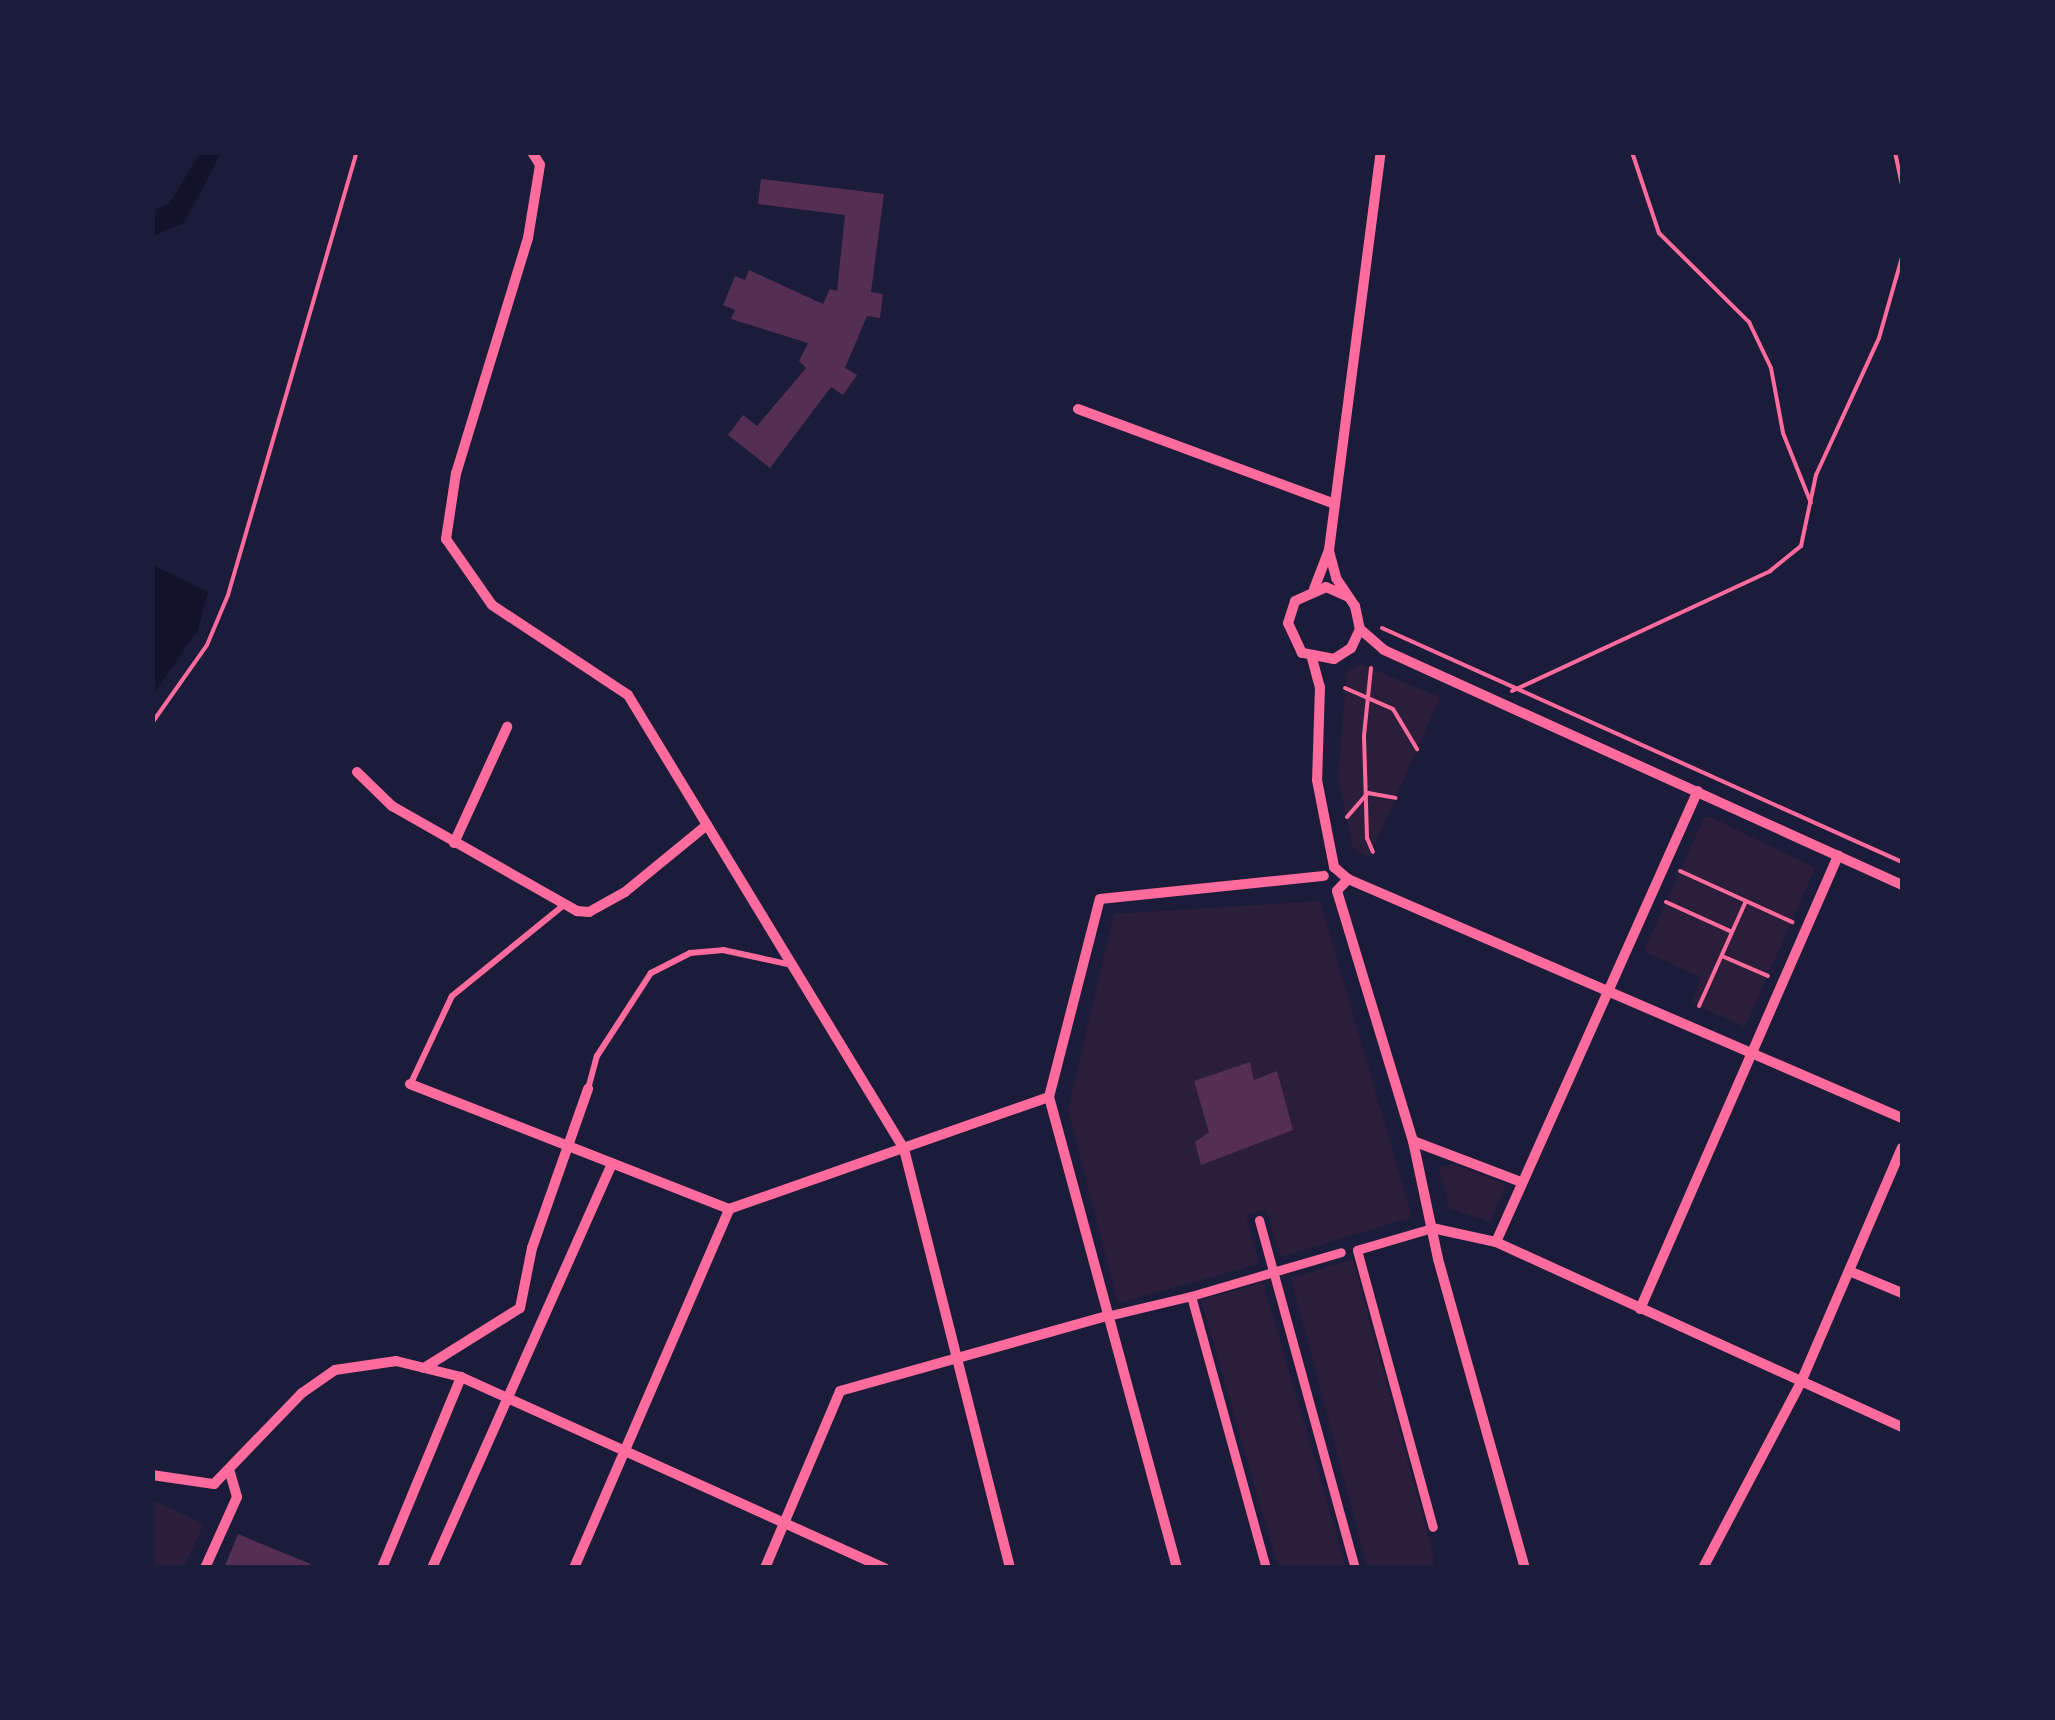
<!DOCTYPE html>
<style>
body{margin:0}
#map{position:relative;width:2055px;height:1720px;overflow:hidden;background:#1b1b3a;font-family:Bitter,serif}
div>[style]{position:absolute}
.green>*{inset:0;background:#2a1e3b}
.water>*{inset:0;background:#12122b}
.building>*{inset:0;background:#542f53}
.path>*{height:4px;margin:-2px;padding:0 2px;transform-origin:2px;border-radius:2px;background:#ff6b9d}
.service>*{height:6px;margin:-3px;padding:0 3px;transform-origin:3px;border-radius:3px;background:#ff6b9d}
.pedestrian>*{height:9px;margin:-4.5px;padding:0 4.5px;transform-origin:4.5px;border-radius:4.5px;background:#ff6b9d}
.minor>*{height:10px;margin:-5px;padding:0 5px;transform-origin:5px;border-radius:5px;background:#ff6b9d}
span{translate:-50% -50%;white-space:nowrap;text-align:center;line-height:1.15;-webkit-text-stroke:8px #1b1b3a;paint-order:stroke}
.frame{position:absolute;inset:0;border:155px solid #1b1b3a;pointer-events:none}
</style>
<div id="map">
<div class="green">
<i style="clip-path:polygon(1361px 664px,1440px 697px,1369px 858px,1353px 849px,1338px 777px,1347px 672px)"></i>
<i style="clip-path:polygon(1711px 817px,1815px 868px,1745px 1027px,1691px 1003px,1701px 978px,1644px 951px,1704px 818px)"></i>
<i style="clip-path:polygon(1320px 901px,1412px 1217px,1281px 1257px,1266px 1209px,1246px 1215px,1259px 1264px,1118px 1303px,1068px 1110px,1114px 914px)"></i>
<i style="clip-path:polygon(1454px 1164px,1506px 1184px,1491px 1222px,1449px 1208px,1439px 1167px)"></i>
<i style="clip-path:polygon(1353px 1259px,1434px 1557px,1433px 1567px,1367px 1567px,1291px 1278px)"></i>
<i style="clip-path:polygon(1263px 1282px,1346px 1567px,1278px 1567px,1201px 1300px)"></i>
<i style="clip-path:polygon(153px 1500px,204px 1524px,184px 1567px,153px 1567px)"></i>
</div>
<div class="water">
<i style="clip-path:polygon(200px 153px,221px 153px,184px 223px,153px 236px,153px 210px,169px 204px)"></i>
<i style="clip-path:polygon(153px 565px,208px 592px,198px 630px,153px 695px)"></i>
</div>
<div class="building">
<i style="clip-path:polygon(761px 179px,884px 194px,871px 292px,883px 294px,880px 318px,867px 316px,845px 368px,857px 375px,843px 395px,831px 387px,770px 468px,728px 435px,743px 415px,757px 426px,806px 368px,799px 361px,808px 343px,731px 319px,735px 310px,723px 305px,735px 276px,745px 280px,749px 270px,823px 304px,830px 289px,837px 291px,845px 215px,758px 204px)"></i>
<i style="clip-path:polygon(1250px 1062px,1254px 1080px,1277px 1071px,1293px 1130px,1201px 1165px,1195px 1142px,1209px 1132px,1194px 1081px)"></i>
<i style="clip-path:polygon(238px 1534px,308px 1563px,318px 1568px,224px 1568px)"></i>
</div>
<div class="path">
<i style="left:1632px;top:152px;width:85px;rotate:71.6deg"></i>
<i style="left:1659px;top:233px;width:127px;rotate:44.7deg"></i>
<i style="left:1749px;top:322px;width:51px;rotate:64.4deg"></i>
<i style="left:1771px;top:368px;width:66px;rotate:79.5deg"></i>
<i style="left:1783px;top:433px;width:75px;rotate:68.2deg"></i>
<i style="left:1895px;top:152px;width:35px;rotate:78deg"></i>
<i style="left:1382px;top:628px;width:570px;rotate:24.23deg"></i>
<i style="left:1371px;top:668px;width:68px;rotate:95.9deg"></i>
<i style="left:1364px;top:736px;width:102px;rotate:88.3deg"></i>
<i style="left:1367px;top:838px;width:15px;rotate:67deg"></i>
<i style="left:1345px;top:688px;width:52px;rotate:23.6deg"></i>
<i style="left:1393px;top:709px;width:47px;rotate:59deg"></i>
<i style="left:1512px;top:691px;width:285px;rotate:-24.9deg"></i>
<i style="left:1770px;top:571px;width:40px;rotate:-39deg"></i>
<i style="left:1801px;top:546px;width:73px;rotate:-78.1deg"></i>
<i style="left:1816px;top:475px;width:151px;rotate:-65.3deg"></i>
<i style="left:1879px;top:338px;width:84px;rotate:-74.1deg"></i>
<i style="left:152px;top:723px;width:95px;rotate:-54.8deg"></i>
<i style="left:207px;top:645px;width:54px;rotate:-67.2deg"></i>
<i style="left:228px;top:595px;width:461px;rotate:-73.8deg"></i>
<i style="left:1347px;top:817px;width:32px;rotate:-49deg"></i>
<i style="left:1368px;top:793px;width:28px;rotate:10deg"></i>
<i style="left:1680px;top:871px;width:72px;rotate:24.4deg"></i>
<i style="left:1746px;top:901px;width:115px;rotate:114.1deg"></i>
<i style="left:1746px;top:901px;width:51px;rotate:24.5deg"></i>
<i style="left:1666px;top:902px;width:70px;rotate:24.4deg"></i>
<i style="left:1722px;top:956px;width:50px;rotate:23.5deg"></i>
</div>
<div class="service">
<i style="left:411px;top:1083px;width:96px;rotate:-64.8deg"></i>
<i style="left:452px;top:996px;width:144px;rotate:-39.1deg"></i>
<i style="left:588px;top:1089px;width:34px;rotate:-75deg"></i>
<i style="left:597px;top:1056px;width:99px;rotate:-57deg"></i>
<i style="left:651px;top:973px;width:44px;rotate:-27.1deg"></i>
<i style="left:690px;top:953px;width:33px;rotate:-5deg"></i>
<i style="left:723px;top:950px;width:71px;rotate:12.3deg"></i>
</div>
<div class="pedestrian">
<i style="left:1259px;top:1220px;width:361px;rotate:74.6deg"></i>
<i style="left:1432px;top:1228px;width:78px;rotate:163.7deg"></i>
<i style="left:1357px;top:1250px;width:287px;rotate:74.7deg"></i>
<i style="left:1191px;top:1296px;width:156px;rotate:-16.3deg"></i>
<i style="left:1107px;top:1316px;width:86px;rotate:-13.4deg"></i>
<i style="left:1191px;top:1296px;width:282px;rotate:74.6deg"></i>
</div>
<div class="minor">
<i style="left:532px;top:152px;width:15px;rotate:58deg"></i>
<i style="left:540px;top:165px;width:74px;rotate:99.3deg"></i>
<i style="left:528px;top:238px;width:246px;rotate:107deg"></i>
<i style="left:456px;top:473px;width:67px;rotate:98.6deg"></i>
<i style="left:446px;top:539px;width:80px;rotate:55.1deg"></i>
<i style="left:492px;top:605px;width:163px;rotate:33.5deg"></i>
<i style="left:628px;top:695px;width:531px;rotate:58.7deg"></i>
<i style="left:904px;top:1149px;width:432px;rotate:75.8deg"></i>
<i style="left:1078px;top:409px;width:274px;rotate:20.3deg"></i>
<i style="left:1329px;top:551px;width:28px;rotate:75deg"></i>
<i style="left:1336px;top:578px;width:34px;rotate:56deg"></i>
<i style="left:1355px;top:606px;width:24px;rotate:78deg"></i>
<i style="left:1360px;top:629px;width:21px;rotate:115deg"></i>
<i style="left:1351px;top:648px;width:20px;rotate:147deg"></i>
<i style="left:1334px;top:659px;width:33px;rotate:-169deg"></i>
<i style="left:1302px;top:653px;width:33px;rotate:-115deg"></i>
<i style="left:1288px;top:623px;width:23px;rotate:-72deg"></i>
<i style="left:1295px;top:601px;width:34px;rotate:-24deg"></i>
<i style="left:1326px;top:587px;width:24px;rotate:24deg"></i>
<i style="left:1314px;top:589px;width:42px;rotate:-69deg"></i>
<i style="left:1329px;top:550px;width:401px;rotate:-82.6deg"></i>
<i style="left:1360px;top:629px;width:32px;rotate:41deg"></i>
<i style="left:1384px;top:650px;width:569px;rotate:24.4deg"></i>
<i style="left:1312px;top:658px;width:30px;rotate:75deg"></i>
<i style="left:1320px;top:687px;width:93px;rotate:91.8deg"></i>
<i style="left:1317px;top:780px;width:89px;rotate:78.9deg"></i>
<i style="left:357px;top:772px;width:49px;rotate:44.2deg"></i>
<i style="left:392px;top:806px;width:213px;rotate:29.6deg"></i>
<i style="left:577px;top:911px;width:12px;rotate:5deg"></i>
<i style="left:589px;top:912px;width:41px;rotate:-29.1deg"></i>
<i style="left:625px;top:892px;width:106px;rotate:-39.3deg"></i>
<i style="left:454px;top:843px;width:128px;rotate:-65.4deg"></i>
<i style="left:1334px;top:867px;width:18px;rotate:41deg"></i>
<i style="left:1348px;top:879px;width:16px;rotate:133deg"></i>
<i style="left:1348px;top:879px;width:603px;rotate:23.34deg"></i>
<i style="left:1337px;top:891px;width:261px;rotate:73.1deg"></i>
<i style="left:1413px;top:1141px;width:121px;rotate:78deg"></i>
<i style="left:1438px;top:1259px;width:321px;rotate:74.3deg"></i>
<i style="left:410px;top:1084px;width:343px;rotate:21.4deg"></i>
<i style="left:729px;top:1209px;width:339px;rotate:-19.3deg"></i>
<i style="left:1413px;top:1141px;width:116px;rotate:20.8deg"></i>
<i style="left:1432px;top:1228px;width:66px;rotate:12.3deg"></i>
<i style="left:1496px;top:1242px;width:446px;rotate:24.5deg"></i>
<i style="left:1496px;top:1242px;width:494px;rotate:-65.9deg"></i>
<i style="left:1849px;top:1271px;width:57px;rotate:22.5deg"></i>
<i style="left:1640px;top:1309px;width:495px;rotate:-66.4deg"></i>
<i style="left:424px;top:1368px;width:113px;rotate:-32deg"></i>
<i style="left:520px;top:1308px;width:61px;rotate:-78.7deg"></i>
<i style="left:532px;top:1248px;width:169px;rotate:-70.6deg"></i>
<i style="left:152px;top:1475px;width:63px;rotate:8.3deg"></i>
<i style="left:214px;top:1484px;width:127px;rotate:-46deg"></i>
<i style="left:302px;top:1393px;width:40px;rotate:-34.9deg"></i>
<i style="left:335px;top:1370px;width:62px;rotate:-8.4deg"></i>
<i style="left:396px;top:1361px;width:67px;rotate:13.8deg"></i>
<i style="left:461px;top:1377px;width:465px;rotate:24.3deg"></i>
<i style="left:205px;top:1568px;width:78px;rotate:-65.7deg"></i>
<i style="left:237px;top:1497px;width:25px;rotate:-106deg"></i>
<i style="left:382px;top:1568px;width:207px;rotate:-67.5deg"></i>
<i style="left:432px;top:1568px;width:443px;rotate:-66deg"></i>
<i style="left:574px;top:1568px;width:391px;rotate:-66.6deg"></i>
<i style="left:765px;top:1568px;width:192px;rotate:-67deg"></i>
<i style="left:840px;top:1391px;width:277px;rotate:-15.7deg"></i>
<i style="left:1177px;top:1568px;width:488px;rotate:-105.2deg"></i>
<i style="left:1049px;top:1097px;width:204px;rotate:-75.6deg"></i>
<i style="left:1100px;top:899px;width:225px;rotate:-5.9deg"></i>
<i style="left:1703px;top:1568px;width:210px;rotate:-62.2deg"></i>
<i style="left:1801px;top:1382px;width:255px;rotate:-66.7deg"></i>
</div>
<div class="frame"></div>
</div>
